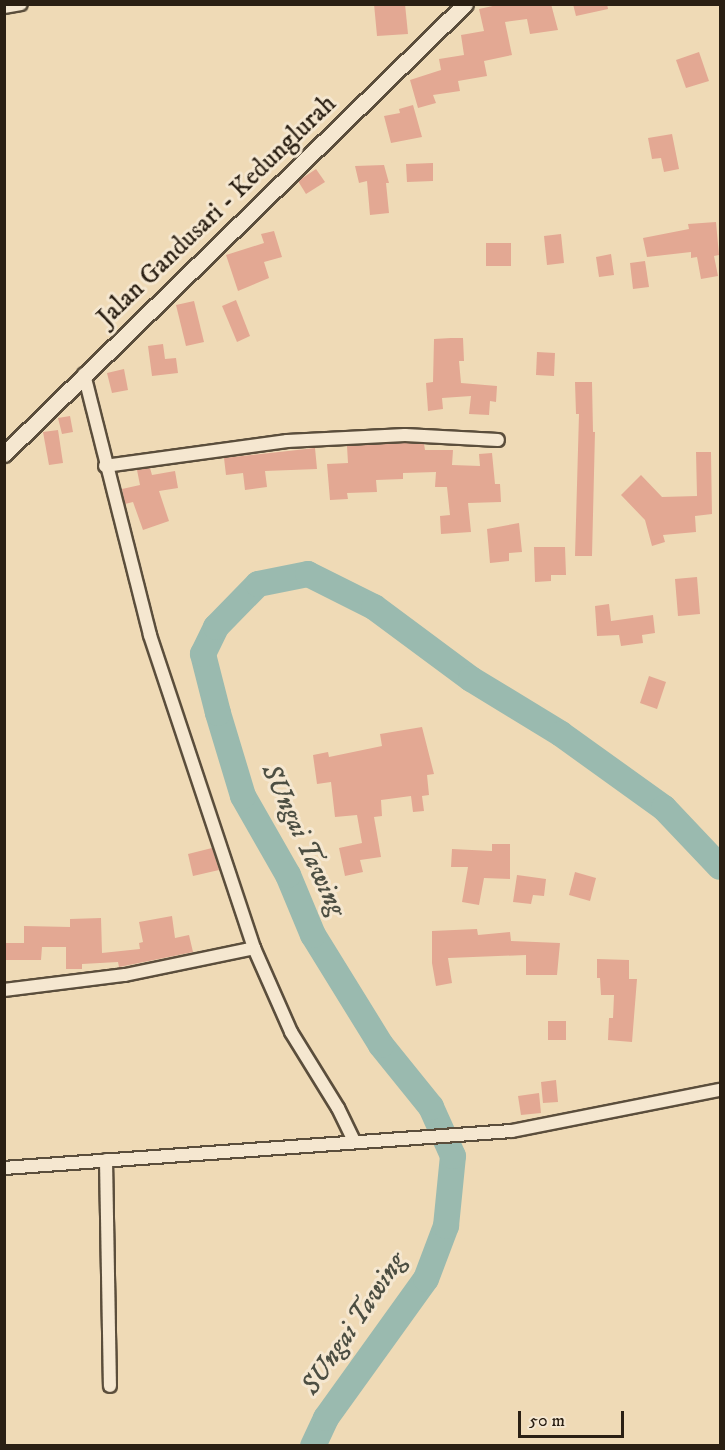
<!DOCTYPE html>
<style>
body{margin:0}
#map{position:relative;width:725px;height:1450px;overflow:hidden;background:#efdab6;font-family:"IM FELL DW Pica",serif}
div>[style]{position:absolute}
.river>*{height:26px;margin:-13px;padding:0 13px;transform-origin:13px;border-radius:13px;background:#9abaaf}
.building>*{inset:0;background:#e3a893}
.roads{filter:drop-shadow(2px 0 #5b4e3c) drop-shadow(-2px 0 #5b4e3c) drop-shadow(0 2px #5b4e3c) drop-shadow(0 -2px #5b4e3c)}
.minor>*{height:12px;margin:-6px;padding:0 6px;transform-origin:6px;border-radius:6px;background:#f5e7d0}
.tertiary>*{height:15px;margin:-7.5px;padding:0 7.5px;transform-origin:7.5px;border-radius:7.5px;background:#f5e7d0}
span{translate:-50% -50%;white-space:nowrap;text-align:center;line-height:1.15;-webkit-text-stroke:6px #f5e7d0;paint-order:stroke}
.street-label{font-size:26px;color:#2a1f13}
.water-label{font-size:27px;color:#4c4e42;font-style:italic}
.frame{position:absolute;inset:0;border:6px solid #2a1f13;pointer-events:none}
.scale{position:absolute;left:518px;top:1411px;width:106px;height:27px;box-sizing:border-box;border:3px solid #2a1f13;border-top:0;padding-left:8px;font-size:18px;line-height:21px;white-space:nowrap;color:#2a1f13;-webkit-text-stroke:4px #f5e7d0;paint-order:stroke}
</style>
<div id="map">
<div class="river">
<i style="left:313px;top:1446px;width:31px;rotate:-65deg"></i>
<i style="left:326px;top:1418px;width:171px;rotate:-54.3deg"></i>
<i style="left:426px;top:1279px;width:57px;rotate:-69.3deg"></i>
<i style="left:446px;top:1226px;width:70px;rotate:-84.3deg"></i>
<i style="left:453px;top:1156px;width:54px;rotate:-114.2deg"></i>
<i style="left:431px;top:1107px;width:80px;rotate:-128.9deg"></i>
<i style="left:381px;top:1045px;width:129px;rotate:-121.7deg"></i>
<i style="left:313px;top:935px;width:65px;rotate:-112.6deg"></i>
<i style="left:288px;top:875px;width:91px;rotate:-119.7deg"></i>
<i style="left:243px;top:796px;width:87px;rotate:-106.8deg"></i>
<i style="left:218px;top:713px;width:61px;rotate:-104.3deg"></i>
<i style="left:203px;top:654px;width:30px;rotate:-64deg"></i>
<i style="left:216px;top:627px;width:60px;rotate:-45.7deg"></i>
<i style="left:258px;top:584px;width:51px;rotate:-11.3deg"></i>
<i style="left:308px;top:574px;width:74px;rotate:26.6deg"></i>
<i style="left:374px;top:607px;width:121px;rotate:36.6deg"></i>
<i style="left:471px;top:679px;width:105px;rotate:31.4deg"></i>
<i style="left:561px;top:734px;width:127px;rotate:35.7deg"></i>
<i style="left:664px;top:808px;width:81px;rotate:46.5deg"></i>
</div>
<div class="building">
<i style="clip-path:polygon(374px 4px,405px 4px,408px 34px,377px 36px)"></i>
<i style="clip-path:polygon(502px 4px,551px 4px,558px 30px,530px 34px,527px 19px,505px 22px,512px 55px,484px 61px,487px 76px,458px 81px,460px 91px,433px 95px,436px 103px,418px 108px,410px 80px,441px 70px,439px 59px,464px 55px,461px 35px,484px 31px,479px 9px)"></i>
<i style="clip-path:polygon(573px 4px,607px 4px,608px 9px,576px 16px)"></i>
<i style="clip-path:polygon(699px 52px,709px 81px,686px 88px,676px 60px)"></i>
<i style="clip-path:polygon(413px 105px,422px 137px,391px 143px,384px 116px,400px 113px,399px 109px)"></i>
<i style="clip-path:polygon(672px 134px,679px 169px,664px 172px,661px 158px,652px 159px,648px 138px)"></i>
<i style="clip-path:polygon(433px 163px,433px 181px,407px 182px,406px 164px)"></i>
<i style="clip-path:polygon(384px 165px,389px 183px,386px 183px,389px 213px,370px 215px,367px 181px,359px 183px,355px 166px)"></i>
<i style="clip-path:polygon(316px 169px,325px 182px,306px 194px,298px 181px)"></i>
<i style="clip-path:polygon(716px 222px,719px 255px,714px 256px,718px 276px,701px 279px,697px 257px,691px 258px,691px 252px,647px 257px,643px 238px,689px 229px,688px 224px)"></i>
<i style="clip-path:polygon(274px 231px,282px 257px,264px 262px,269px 278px,238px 291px,226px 255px,264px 243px,261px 234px)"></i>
<i style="clip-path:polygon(561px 234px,564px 263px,547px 265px,544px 236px)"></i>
<i style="clip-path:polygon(486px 243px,511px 243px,511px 266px,486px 266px)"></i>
<i style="clip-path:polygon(611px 254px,614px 275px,599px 277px,596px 257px)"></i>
<i style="clip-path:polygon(645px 261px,649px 287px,633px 289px,630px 263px)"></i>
<i style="clip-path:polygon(236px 300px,250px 336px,237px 342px,222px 306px)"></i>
<i style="clip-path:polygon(194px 301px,204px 342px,186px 346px,176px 305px)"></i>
<i style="clip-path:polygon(451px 338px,463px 338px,464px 361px,459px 361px,461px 383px,497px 386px,496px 402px,490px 401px,489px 415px,469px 414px,471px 396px,442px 398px,443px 409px,428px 411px,426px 383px,433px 382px,434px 339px)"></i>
<i style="clip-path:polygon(163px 344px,165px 359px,176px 358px,178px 373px,152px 376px,148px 346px)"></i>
<i style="clip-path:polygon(537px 352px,555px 353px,554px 376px,536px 375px)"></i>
<i style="clip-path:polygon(124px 369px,128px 390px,112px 393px,107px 373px)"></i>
<i style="clip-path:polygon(575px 382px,592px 382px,593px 432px,595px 432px,592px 556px,575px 556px,579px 414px,576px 414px)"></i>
<i style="clip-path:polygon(70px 416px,73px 432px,62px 434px,58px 418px)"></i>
<i style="clip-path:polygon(58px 430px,63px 463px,49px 465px,43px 432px)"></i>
<i style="clip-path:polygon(405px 443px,424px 444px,425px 450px,453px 450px,452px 465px,480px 466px,479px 454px,492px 453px,495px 484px,500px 484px,501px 502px,468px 503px,471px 532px,441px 534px,440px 516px,450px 515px,447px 487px,435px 487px,436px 472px,403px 473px,403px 479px,376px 480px,377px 492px,347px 493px,348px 499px,330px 500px,327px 464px,348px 463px,347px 446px)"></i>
<i style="clip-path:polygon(315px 448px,317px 469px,265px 471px,267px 487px,245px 490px,243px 473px,226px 475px,224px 458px)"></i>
<i style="clip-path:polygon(696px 452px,711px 452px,712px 514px,695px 516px,696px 532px,663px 535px,665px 542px,652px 546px,645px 520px,621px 495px,641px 475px,662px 497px,697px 496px)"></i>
<i style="clip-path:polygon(150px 468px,152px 475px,175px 471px,178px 488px,159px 491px,169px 521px,143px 530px,133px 502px,125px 504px,122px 489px,140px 485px,137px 470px)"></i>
<i style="clip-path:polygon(519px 523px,522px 552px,509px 553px,509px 561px,490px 563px,487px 529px)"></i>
<i style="clip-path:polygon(534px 547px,565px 547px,566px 575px,551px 575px,551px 581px,535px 582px)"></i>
<i style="clip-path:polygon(697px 577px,700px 614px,678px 616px,675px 579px)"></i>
<i style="clip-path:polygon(609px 604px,611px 621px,653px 615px,655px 633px,642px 635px,643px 643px,621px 646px,619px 635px,597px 636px,595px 606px)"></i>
<i style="clip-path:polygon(649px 676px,666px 682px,657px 709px,640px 703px)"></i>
<i style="clip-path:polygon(422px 727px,434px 774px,427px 775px,429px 795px,422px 796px,424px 811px,413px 812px,411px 796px,381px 800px,382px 816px,374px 817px,381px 857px,360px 860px,363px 872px,345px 876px,339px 848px,362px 843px,357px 815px,335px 817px,331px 782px,317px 784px,313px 755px,328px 752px,329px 757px,382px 746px,380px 734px)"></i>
<i style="clip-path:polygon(492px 844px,510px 844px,510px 879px,484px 878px,479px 905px,462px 902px,468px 867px,451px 867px,452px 849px,492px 851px)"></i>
<i style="clip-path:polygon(212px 848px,219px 870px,193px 876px,188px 854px)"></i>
<i style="clip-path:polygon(575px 872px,596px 878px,590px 901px,569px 895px)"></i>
<i style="clip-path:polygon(517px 875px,546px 879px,544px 896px,533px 895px,531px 904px,513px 902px)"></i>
<i style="clip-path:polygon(172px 916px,175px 938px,189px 935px,193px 952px,119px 967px,118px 962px,82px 964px,82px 969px,66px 969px,66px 947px,42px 947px,41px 960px,4px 960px,4px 943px,24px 943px,24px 926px,70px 927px,70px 919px,101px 918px,102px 953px,140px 949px,139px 943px,143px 942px,139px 922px)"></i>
<i style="clip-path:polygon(477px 929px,478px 935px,510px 932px,511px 941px,560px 943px,557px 975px,526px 975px,526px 955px,448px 958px,452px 983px,436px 986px,432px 963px,432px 931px)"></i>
<i style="clip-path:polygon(597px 959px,629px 960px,629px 979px,637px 979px,632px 1042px,608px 1040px,609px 1018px,613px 1018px,614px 995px,601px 995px,600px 978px,597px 978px)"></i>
<i style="clip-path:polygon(548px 1021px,566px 1021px,566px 1040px,548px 1040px)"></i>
<i style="clip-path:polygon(556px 1080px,558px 1102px,543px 1103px,541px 1082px)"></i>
<i style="clip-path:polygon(539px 1093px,541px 1113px,521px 1115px,518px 1096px)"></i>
</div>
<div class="roads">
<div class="minor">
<i style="left:4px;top:7px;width:17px;rotate:-10deg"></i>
<i style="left:105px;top:466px;width:184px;rotate:-7.8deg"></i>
<i style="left:287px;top:441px;width:118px;rotate:-2.9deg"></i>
<i style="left:405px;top:435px;width:93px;rotate:3.1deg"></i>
<i style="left:254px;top:948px;width:92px;rotate:66.2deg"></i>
<i style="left:291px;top:1032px;width:89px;rotate:58.3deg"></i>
<i style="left:338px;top:1108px;width:37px;rotate:64deg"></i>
<i style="left:4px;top:990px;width:122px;rotate:-7.1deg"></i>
<i style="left:125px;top:975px;width:132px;rotate:-11.8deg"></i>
<i style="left:254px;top:948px;width:330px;rotate:-108.4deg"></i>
<i style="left:150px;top:635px;width:269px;rotate:-104.2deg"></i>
<i style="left:106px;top:1160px;width:226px;rotate:89deg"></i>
<i style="left:4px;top:1168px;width:509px;rotate:-4.17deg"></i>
<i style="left:512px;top:1131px;width:212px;rotate:-11.2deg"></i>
</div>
<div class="tertiary">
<i style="left:4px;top:454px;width:644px;rotate:-44.31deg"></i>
</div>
</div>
<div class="street-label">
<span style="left:217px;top:211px;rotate:-44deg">Jalan Gandusari - Kedunglurah</span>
</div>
<div class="water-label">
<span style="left:303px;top:840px;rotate:65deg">SUngai Tawing</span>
<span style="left:354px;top:1324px;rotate:-56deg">SUngai Tawing</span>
</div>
<div class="frame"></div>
<div class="scale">50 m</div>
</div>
